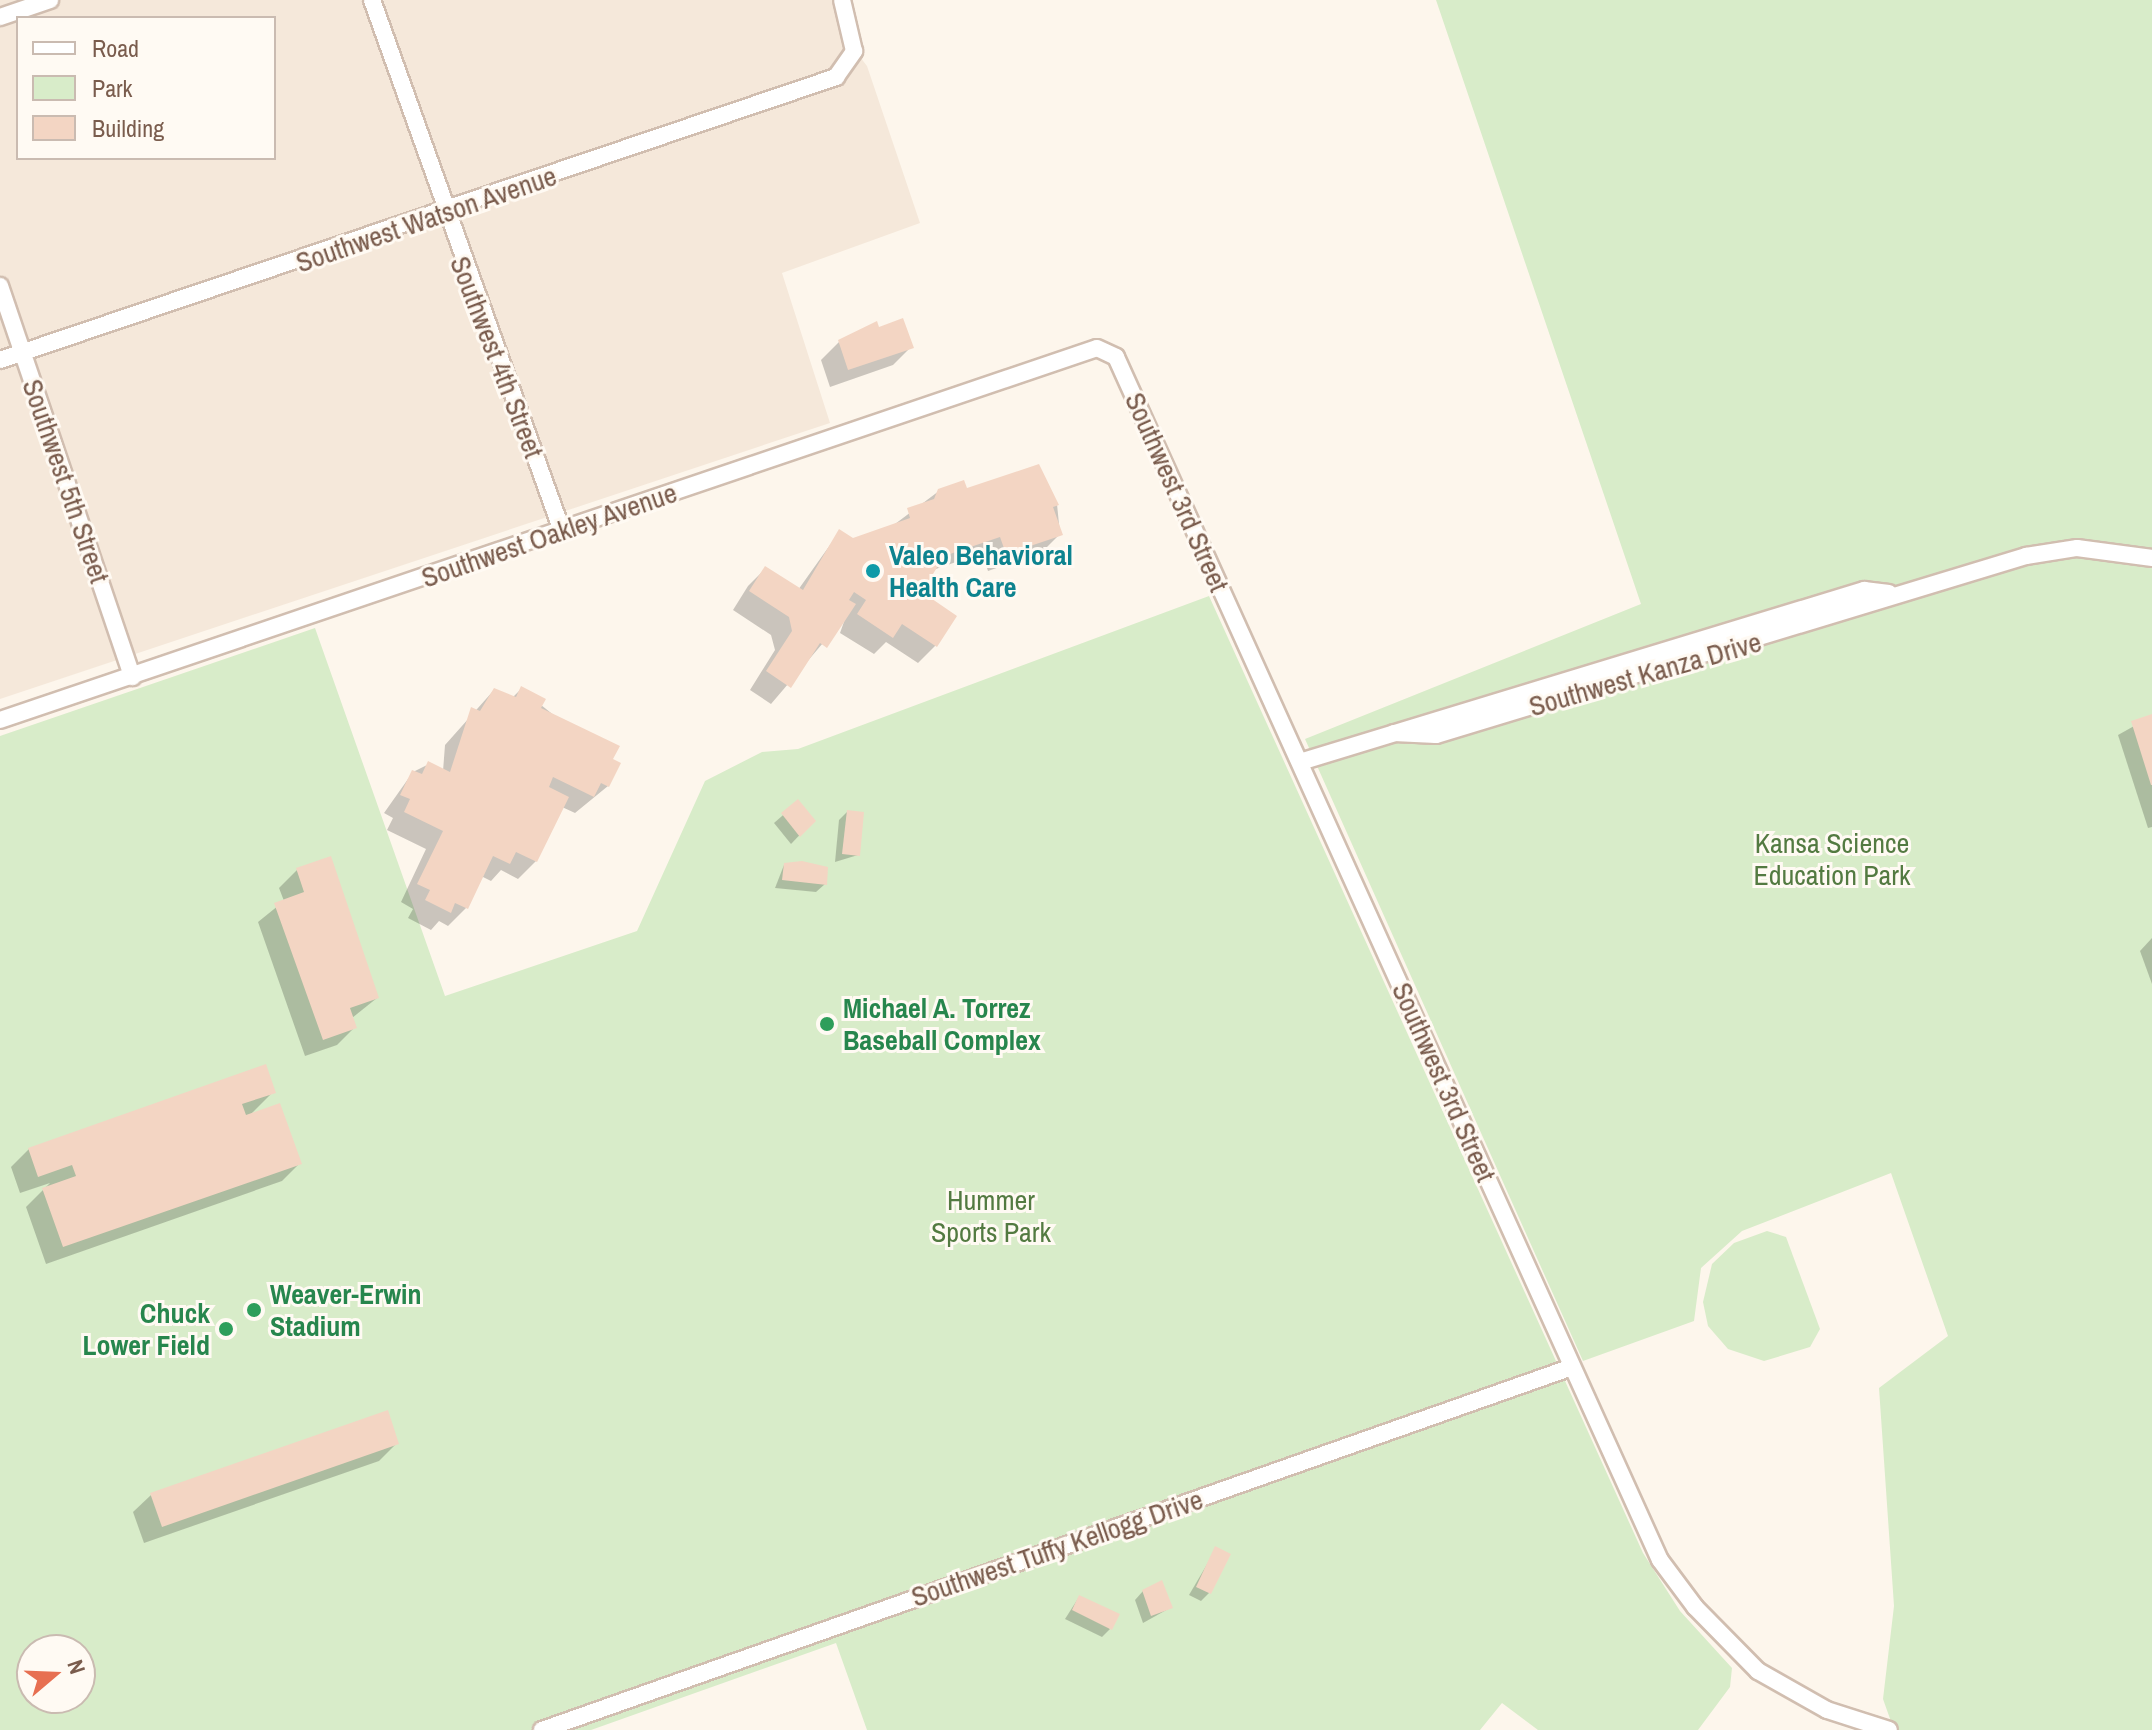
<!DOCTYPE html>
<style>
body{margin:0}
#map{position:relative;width:2152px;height:1730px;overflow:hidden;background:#fdf6ec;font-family:"Archivo Narrow",sans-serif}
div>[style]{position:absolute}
.residential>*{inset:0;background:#f5e8da}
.green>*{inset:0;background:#d8ecc9}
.shadow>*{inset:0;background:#0003}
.building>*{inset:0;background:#f3d5c3}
.roads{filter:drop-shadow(2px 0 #d1beb0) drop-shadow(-2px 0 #d1beb0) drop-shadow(0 2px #d1beb0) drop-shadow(0 -2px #d1beb0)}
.street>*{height:16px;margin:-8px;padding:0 8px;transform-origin:8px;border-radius:8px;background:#fff}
.dots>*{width:22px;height:22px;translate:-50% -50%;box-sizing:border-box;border:4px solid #fffaf3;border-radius:50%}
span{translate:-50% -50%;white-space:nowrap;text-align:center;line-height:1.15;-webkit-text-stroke:6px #fffaf3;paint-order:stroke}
.street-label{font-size:28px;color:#7a5c4d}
.culture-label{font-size:28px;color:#0d838f;font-weight:700}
.left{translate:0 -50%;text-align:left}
.park-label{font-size:28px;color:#537a41}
.leisure-label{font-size:28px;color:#27864d;font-weight:700}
.right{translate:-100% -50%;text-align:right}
.legend{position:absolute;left:16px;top:16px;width:260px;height:144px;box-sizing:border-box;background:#fffaf3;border:2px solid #cabbb1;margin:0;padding:10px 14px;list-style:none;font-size:24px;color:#7a5c4d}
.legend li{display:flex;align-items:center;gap:16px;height:40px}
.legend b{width:40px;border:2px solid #cabbb1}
.north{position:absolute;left:16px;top:1634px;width:80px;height:80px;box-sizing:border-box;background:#fffaf3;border:2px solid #cabbb1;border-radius:50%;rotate:71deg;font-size:22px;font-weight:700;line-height:32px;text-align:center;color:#7a5c4d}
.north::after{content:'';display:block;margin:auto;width:28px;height:36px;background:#e76f51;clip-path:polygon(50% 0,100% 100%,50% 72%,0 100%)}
</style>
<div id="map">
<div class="residential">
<i style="clip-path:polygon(evenodd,0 0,834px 0,847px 40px,867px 66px,920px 223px,782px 273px,830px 423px,0 699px,0 0,18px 18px,274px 18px,274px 158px,18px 158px,18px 18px)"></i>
</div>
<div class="green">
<i style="clip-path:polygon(1436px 0,2152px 0,2152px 1730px,1894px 1730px,1883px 1699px,1894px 1606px,1879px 1388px,1948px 1336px,1891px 1173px,1742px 1231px,1701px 1268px,1694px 1321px,1583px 1361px,1305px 739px,1641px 604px)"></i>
<i style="clip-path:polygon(evenodd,1209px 596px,1643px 1553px,1680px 1611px,1732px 1668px,1730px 1687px,1698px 1730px,1538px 1730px,1502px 1703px,1480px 1730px,867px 1730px,836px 1643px,591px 1730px,0 1730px,0 736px,315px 628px,445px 996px,637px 931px,705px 781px,762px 752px,798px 749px,1209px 596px,32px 1650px,80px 1650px,80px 1698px,32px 1698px,32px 1650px)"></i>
<i style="clip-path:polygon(1767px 1231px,1786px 1237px,1820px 1329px,1810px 1347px,1764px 1361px,1728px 1349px,1708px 1326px,1703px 1302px,1712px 1264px,1734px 1243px)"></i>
</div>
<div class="shadow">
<i style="clip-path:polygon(878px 329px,911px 347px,893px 365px,830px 387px,821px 360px,839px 342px)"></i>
<i style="clip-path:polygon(939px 491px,1057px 504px,1060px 534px,1042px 552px,988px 571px,982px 553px,933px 570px,920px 593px,936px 645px,918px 663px,886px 642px,874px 654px,840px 633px,846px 616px,771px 704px,750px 690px,775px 650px,771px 635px,733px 610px,748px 586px,766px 568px,798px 590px,840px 531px,852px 540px,891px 527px)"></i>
<i style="clip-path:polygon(521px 689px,610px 760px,608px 786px,575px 813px,562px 807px,536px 861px,518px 879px,501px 870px,491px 881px,481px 876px,466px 908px,448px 926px,439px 921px,431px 930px,408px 918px,413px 909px,401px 902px,426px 849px,387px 830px,393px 818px,384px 813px,413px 772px,429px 764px,443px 771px,445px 745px,494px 690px,512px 698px)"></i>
<i style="clip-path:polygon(2152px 716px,2152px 827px,2148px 828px,2118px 735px)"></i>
<i style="clip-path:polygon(798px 802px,814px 820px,791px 844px,774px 823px)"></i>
<i style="clip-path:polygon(847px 812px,858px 855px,835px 862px,839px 820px)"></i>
<i style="clip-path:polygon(784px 865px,825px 884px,816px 892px,775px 888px)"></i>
<i style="clip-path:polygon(297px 870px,377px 998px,352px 1018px,355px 1027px,337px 1045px,305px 1056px,258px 922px,284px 901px,279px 888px)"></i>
<i style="clip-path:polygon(2152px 938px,2152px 984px,2140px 951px)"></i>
<i style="clip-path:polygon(273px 1092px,249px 1116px,300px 1163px,282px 1181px,46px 1264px,26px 1207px,50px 1183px,20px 1193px,11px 1167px,29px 1149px)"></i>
<i style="clip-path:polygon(397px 1443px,379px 1461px,144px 1543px,133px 1512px,151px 1495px)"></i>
<i style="clip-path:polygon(1216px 1549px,1209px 1593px,1201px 1601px,1189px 1595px)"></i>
<i style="clip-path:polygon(1143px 1591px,1170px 1608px,1143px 1623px,1135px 1600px)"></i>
<i style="clip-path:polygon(1079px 1597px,1110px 1629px,1102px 1637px,1065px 1619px)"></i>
</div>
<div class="building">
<i style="clip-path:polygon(903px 318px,914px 348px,848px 370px,838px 340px,877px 321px,879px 327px)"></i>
<i style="clip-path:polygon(1039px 464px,1059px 505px,1053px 507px,1063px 535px,1006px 554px,1000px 537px,944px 556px,922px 592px,957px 616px,937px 647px,902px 624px,893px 638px,857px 614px,866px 600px,854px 592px,849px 600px,856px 604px,827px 648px,820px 643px,791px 688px,766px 671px,792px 631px,789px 617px,749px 591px,765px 566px,803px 590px,839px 529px,853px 538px,910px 518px,907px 508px,934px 499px,938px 489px,964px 480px,967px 488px)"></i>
<i style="clip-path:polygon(521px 686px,546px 699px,541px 708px,620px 746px,613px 759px,621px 763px,609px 787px,601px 783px,594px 797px,553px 777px,549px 787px,569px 797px,537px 862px,516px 852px,510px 864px,493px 856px,468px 909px,455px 903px,451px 913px,425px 900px,430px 890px,417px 884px,443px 831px,404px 812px,410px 799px,400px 795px,412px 770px,422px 774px,428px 761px,450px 772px,471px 707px,480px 711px,494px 688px,516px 697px)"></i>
<i style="clip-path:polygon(2152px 714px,2152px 785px,2151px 785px,2131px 721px)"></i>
<i style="clip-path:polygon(798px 799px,816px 821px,800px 837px,781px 813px)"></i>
<i style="clip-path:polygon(847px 810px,864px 812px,860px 856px,842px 854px)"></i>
<i style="clip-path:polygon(331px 856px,379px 998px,350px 1008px,357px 1028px,323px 1040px,274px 903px,304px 892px,296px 868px)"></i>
<i style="clip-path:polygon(802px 861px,828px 867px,827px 885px,782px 880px,784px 863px)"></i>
<i style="clip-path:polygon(266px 1064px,276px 1093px,242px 1104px,246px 1115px,280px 1103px,302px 1164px,63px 1247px,42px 1188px,76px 1176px,72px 1165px,38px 1177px,28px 1148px)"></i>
<i style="clip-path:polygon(388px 1410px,399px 1444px,162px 1527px,150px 1493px)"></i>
<i style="clip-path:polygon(1215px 1546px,1231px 1554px,1211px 1594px,1196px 1587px)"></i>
<i style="clip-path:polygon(1162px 1580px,1173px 1608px,1151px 1616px,1142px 1590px)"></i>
<i style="clip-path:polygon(1079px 1595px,1120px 1614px,1112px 1630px,1072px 1610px)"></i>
</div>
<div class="roads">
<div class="street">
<i style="left:372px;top:0;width:564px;rotate:70.31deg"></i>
<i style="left:0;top:17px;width:53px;rotate:-18.8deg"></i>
<i style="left:0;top:286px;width:413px;rotate:71.3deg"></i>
<i style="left:0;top:360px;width:883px;rotate:-18.7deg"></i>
<i style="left:836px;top:77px;width:32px;rotate:-55deg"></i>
<i style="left:854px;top:51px;width:52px;rotate:-103.2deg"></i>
<i style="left:0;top:720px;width:1158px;rotate:-18.73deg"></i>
<i style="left:1097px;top:348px;width:21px;rotate:25deg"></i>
<i style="left:1116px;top:357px;width:1320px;rotate:65.67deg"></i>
<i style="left:1660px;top:1560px;width:59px;rotate:53.3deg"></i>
<i style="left:1695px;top:1607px;width:90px;rotate:45.5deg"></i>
<i style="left:1758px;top:1671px;width:79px;rotate:29.5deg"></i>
<i style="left:1827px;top:1710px;width:65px;rotate:17.9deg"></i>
<i style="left:1394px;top:733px;width:42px;rotate:2.7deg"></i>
<i style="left:1436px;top:735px;width:617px;rotate:-16.88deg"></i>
<i style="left:2026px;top:556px;width:52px;rotate:-8.9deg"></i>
<i style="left:2077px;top:548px;width:76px;rotate:7.6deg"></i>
<i style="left:1300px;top:762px;width:590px;rotate:-16.96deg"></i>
<i style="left:1864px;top:590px;width:25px;rotate:7deg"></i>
<i style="left:542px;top:1730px;width:1092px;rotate:-19.41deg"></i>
</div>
</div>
<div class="dots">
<i style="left:873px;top:571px;background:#0f9aa8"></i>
<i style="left:827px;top:1024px;background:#2e9e5b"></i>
<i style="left:254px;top:1310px;background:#2e9e5b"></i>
<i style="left:226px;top:1329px;background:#2e9e5b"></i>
</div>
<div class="street-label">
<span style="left:426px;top:219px;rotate:-19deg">Southwest Watson Avenue</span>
<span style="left:497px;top:357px;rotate:69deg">Southwest 4th Street</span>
<span style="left:66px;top:481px;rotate:71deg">Southwest 5th Street</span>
<span style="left:1177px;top:492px;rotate:66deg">Southwest 3rd Street</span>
<span style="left:549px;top:535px;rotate:-19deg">Southwest Oakley Avenue</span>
<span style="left:1645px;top:674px;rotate:-16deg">Southwest Kanza Drive</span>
<span style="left:1444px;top:1082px;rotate:66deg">Southwest 3rd Street</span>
<span style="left:1057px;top:1548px;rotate:-19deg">Southwest Tuffy Kellogg Drive</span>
</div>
<div class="culture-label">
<span class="left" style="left:889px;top:571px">Valeo Behavioral<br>Health Care</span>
</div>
<div class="park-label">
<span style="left:1832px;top:859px">Kansa Science<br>Education Park</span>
<span style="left:991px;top:1216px">Hummer<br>Sports Park</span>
</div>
<div class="leisure-label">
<span class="left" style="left:843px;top:1024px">Michael A. Torrez<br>Baseball Complex</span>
<span class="left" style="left:270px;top:1310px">Weaver-Erwin<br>Stadium</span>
<span class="right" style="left:210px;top:1329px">Chuck<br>Lower Field</span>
</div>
<ul class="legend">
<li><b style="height:10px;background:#fff"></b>Road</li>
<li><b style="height:22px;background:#d8ecc9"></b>Park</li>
<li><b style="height:22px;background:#f3d5c3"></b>Building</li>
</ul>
<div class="north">N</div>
</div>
